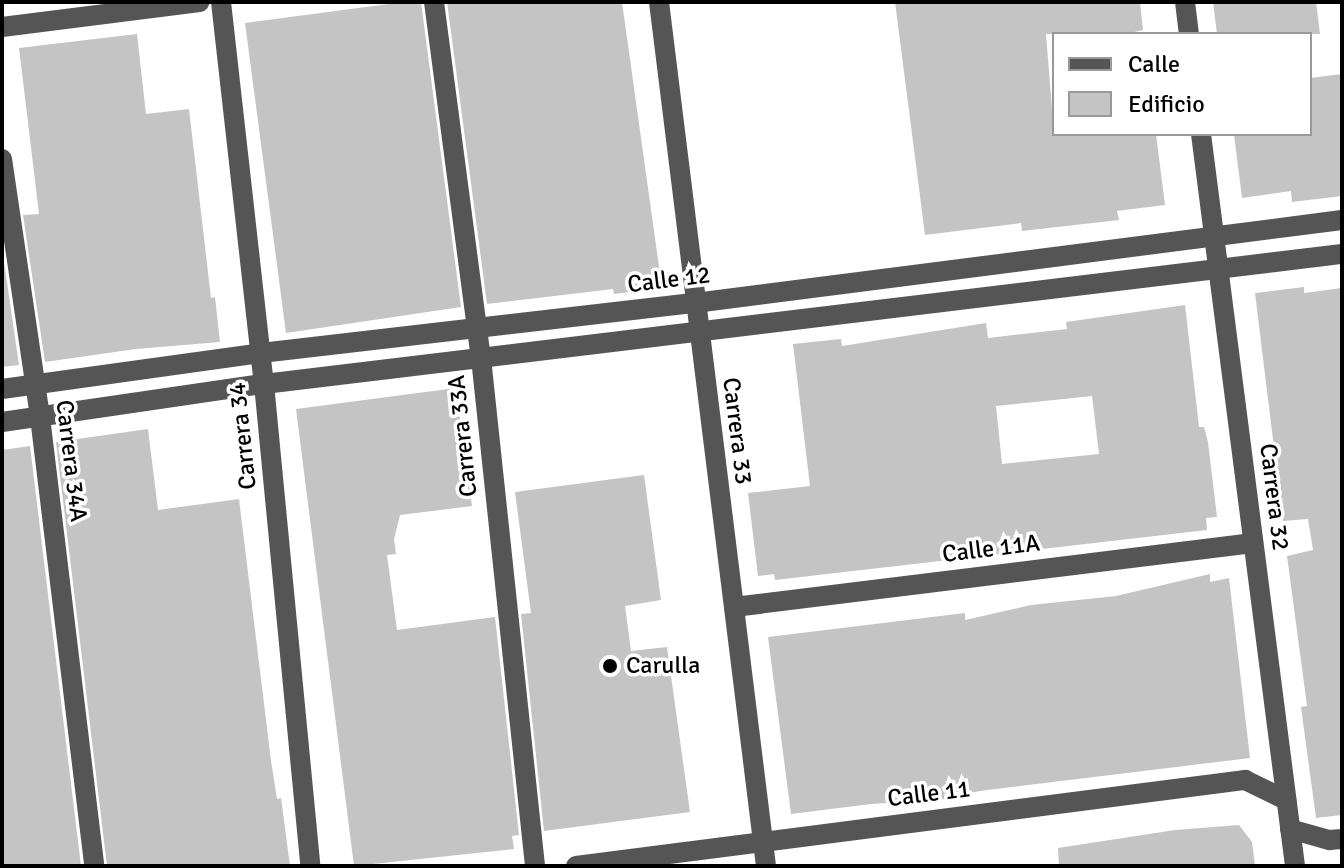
<!DOCTYPE html>
<style>
body{margin:0}
#map{position:relative;width:1344px;height:868px;overflow:hidden;background:#fff;font-family:Signika,sans-serif}
div>[style]{position:absolute}
.building>*{inset:0;background:#c4c4c4}
.minor>*{height:20px;margin:-10px;padding:0 10px;transform-origin:10px;border-radius:10px;background:#555}
.dots>*{width:22px;height:22px;translate:-50% -50%;box-sizing:border-box;border:4px solid #fff;border-radius:50%}
span{translate:-50% -50%;white-space:nowrap;text-align:center;line-height:1.15;-webkit-text-stroke:7px #fff;paint-order:stroke}
.street-label{font-size:24px;color:#000}
.poi-label{font-size:24px;color:#000}
.left{translate:0 -50%;text-align:left}
.frame{position:absolute;inset:0;border:4px solid #000;pointer-events:none}
.legend{position:absolute;left:1052px;top:32px;width:260px;height:104px;box-sizing:border-box;background:#fff;border:2px solid #999;margin:0;padding:10px 14px;list-style:none;font-size:24px;color:#000}
.legend li{display:flex;align-items:center;gap:16px;height:40px}
.legend b{width:40px;border:2px solid #999}
</style>
<div id="map">
<div class="building">
<i style="clip-path:polygon(404px 2px,421px 2px,461px 307px,286px 333px,245px 23px)"></i>
<i style="clip-path:polygon(447px 2px,622px 2px,662px 288px,614px 294px,613px 289px,487px 304px)"></i>
<i style="clip-path:polygon(895px 2px,1140px 2px,1143px 30px,1126px 34px,1046px 34px,1054px 134px,1156px 134px,1165px 205px,1117px 211px,1119px 220px,1022px 231px,1021px 223px,925px 235px)"></i>
<i style="clip-path:polygon(1213px 2px,1316px 2px,1320px 34px,1217px 34px)"></i>
<i style="clip-path:polygon(137px 34px,146px 114px,189px 109px,211px 298px,215px 297px,220px 342px,136px 349px,45px 362px,23px 215px,39px 214px,19px 48px)"></i>
<i style="clip-path:polygon(1342px 74px,1342px 196px,1292px 202px,1291px 191px,1242px 198px,1234px 134px,1310px 134px,1310px 78px)"></i>
<i style="clip-path:polygon(2px 248px,19px 365px,2px 367px)"></i>
<i style="clip-path:polygon(1304px 287px,1304px 293px,1342px 288px,1342px 815px,1316px 818px,1301px 707px,1307px 706px,1287px 556px,1313px 550px,1308px 519px,1283px 521px,1255px 293px)"></i>
<i style="clip-path:polygon(evenodd,1185px 305px,1199px 427px,1204px 427px,1208px 442px,1217px 517px,1206px 518px,1207px 530px,775px 580px,774px 574px,758px 576px,748px 493px,810px 486px,793px 344px,841px 339px,842px 346px,986px 323px,988px 338px,1067px 329px,1066px 322px,1185px 305px,1092px 396px,1099px 454px,1002px 464px,996px 406px,1092px 396px)"></i>
<i style="clip-path:polygon(456px 388px,472px 506px,400px 515px,394px 539px,396px 554px,387px 555px,397px 630px,495px 617px,519px 835px,512px 836px,514px 849px,354px 866px,296px 409px)"></i>
<i style="clip-path:polygon(148px 429px,158px 510px,239px 499px,271px 761px,277px 799px,281px 798px,290px 866px,107px 866px,56px 442px)"></i>
<i style="clip-path:polygon(30px 446px,81px 866px,2px 866px,2px 450px)"></i>
<i style="clip-path:polygon(644px 475px,661px 600px,625px 606px,631px 651px,667px 647px,690px 812px,544px 831px,521px 614px,531px 613px,515px 492px)"></i>
<i style="clip-path:polygon(1210px 574px,1210px 582px,1229px 578px,1250px 758px,987px 790px,948px 796px,949px 799px,871px 804px,791px 814px,768px 637px,965px 613px,965px 620px,1031px 605px,1116px 596px)"></i>
<i style="clip-path:polygon(1239px 825px,1252px 842px,1255px 866px,1059px 866px,1058px 848px,1175px 830px)"></i>
</div>
<div class="minor">
<i style="left:221px;top:2px;width:384px;rotate:83.6deg"></i>
<i style="left:264px;top:384px;width:484px;rotate:84.5deg"></i>
<i style="left:434px;top:2px;width:359px;rotate:82.5deg"></i>
<i style="left:481px;top:358px;width:511px;rotate:83.93deg"></i>
<i style="left:659px;top:2px;width:871px;rotate:82.94deg"></i>
<i style="left:1185px;top:2px;width:32px;rotate:83deg"></i>
<i style="left:2px;top:27px;width:199px;rotate:-7.2deg"></i>
<i style="left:1201px;top:134px;width:738px;rotate:82.68deg"></i>
<i style="left:2px;top:159px;width:261px;rotate:81.6deg"></i>
<i style="left:40px;top:417px;width:452px;rotate:83.1deg"></i>
<i style="left:2px;top:389px;width:261px;rotate:-7.9deg"></i>
<i style="left:261px;top:353px;width:437px;rotate:-6.6deg"></i>
<i style="left:695px;top:303px;width:652px;rotate:-7.31deg"></i>
<i style="left:2px;top:422px;width:265px;rotate:-8.3deg"></i>
<i style="left:264px;top:384px;width:1086px;rotate:-6.88deg"></i>
<i style="left:734px;top:607px;width:523px;rotate:-7.03deg"></i>
<i style="left:1290px;top:829px;width:41px;rotate:15.8deg"></i>
<i style="left:1329px;top:840px;width:13px;rotate:-4deg"></i>
<i style="left:576px;top:866px;width:675px;rotate:-7.33deg"></i>
<i style="left:1245px;top:780px;width:46px;rotate:26deg"></i>
</div>
<div class="dots">
<i style="left:610px;top:666px;background:#000"></i>
</div>
<div class="street-label">
<span style="left:669px;top:280px;rotate:-7deg">Calle 12</span>
<span style="left:737px;top:431px;rotate:83deg">Carrera 33</span>
<span style="left:243px;top:436px;rotate:-96deg">Carrera 34</span>
<span style="left:463px;top:436px;rotate:-96deg">Carrera 33A</span>
<span style="left:71px;top:461px;rotate:83deg">Carrera 34A</span>
<span style="left:1274px;top:497px;rotate:83deg">Carrera 32</span>
<span style="left:991px;top:549px;rotate:-7deg">Calle 11A</span>
<span style="left:929px;top:794px;rotate:-7deg">Calle 11</span>
</div>
<div class="poi-label">
<span class="left" style="left:626px;top:666px">Carulla</span>
</div>
<div class="frame"></div>
<ul class="legend">
<li><b style="height:10px;background:#555"></b>Calle</li>
<li><b style="height:22px;background:#c4c4c4"></b>Edificio</li>
</ul>
</div>
